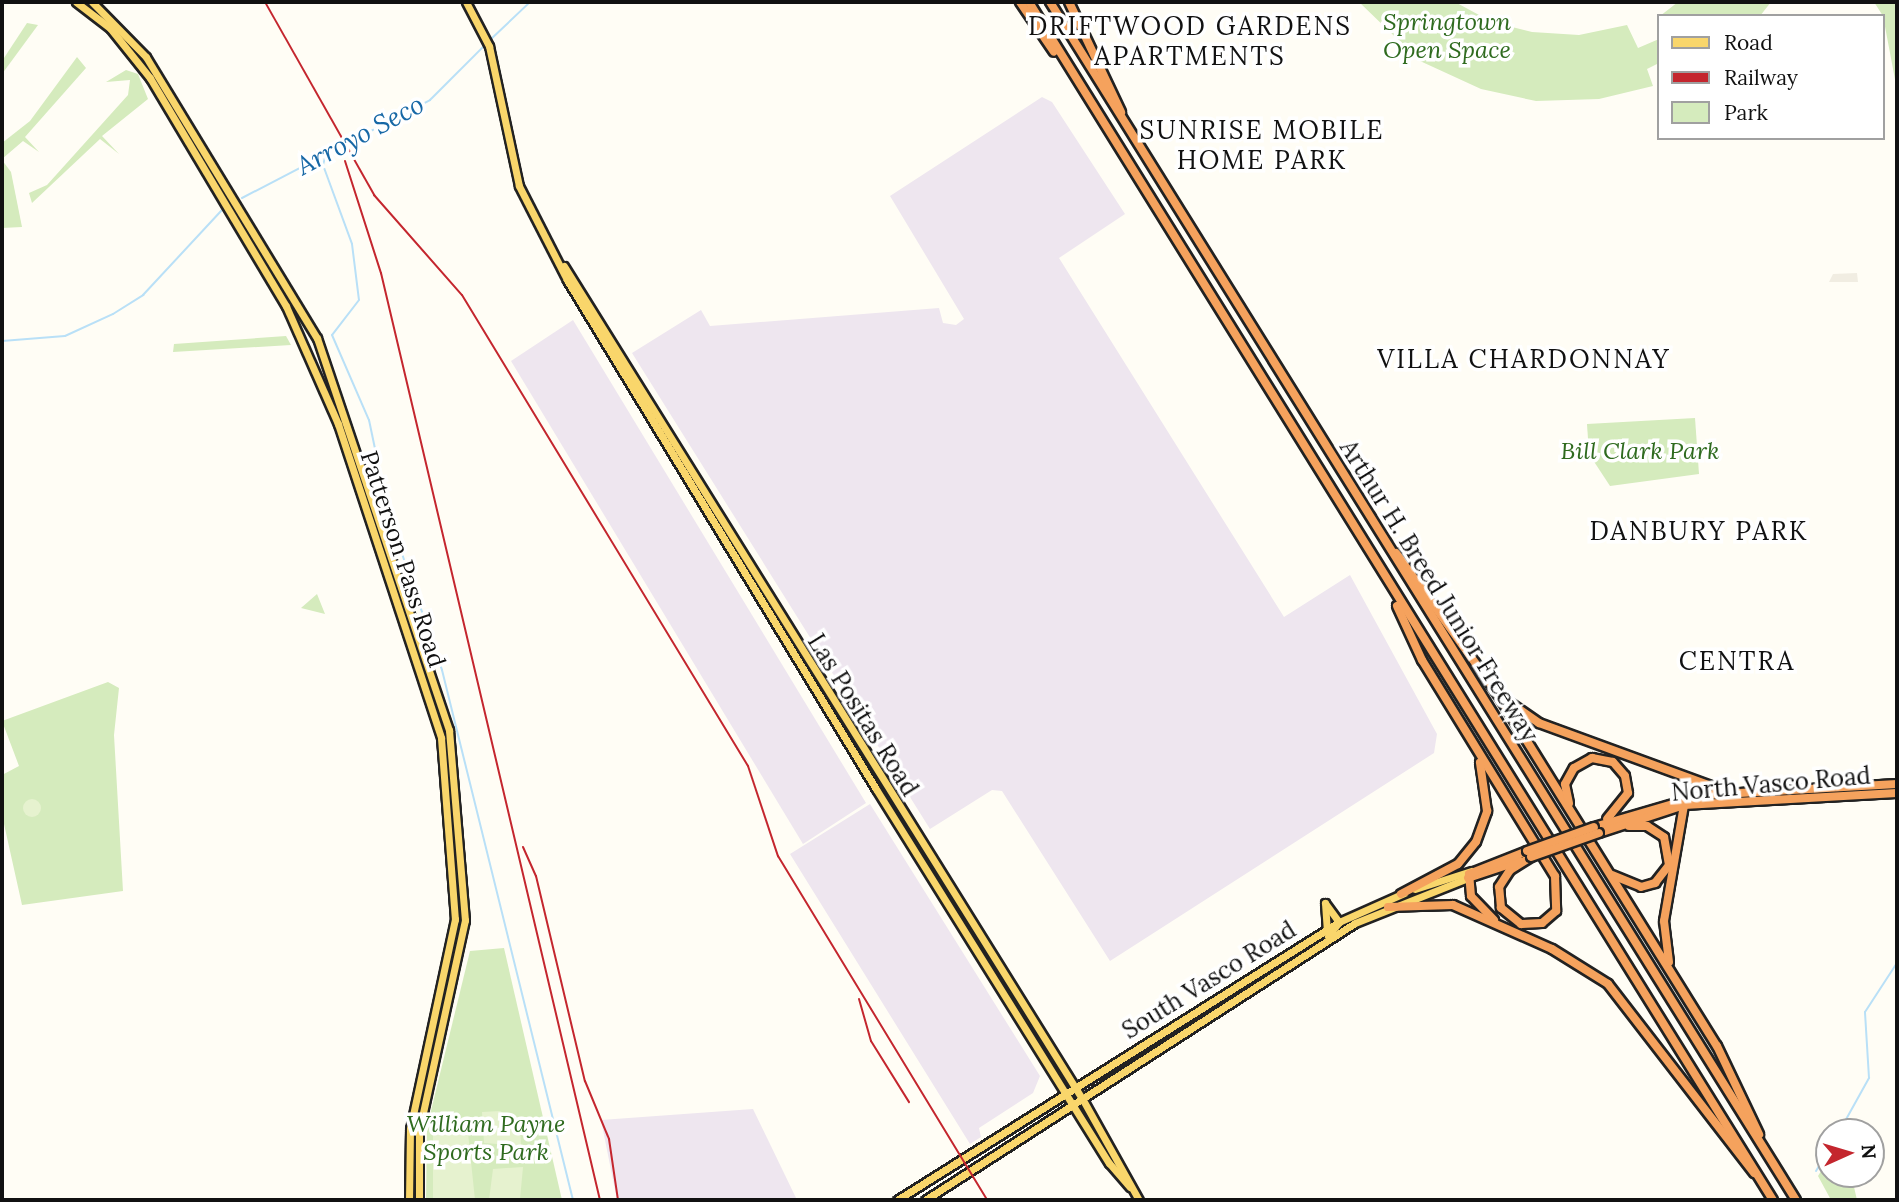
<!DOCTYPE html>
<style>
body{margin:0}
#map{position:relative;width:1899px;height:1202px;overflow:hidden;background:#fffdf5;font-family:Lora,serif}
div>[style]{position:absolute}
.industrial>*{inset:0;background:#eee6ef}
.green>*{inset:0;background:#d5ebbd}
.pitch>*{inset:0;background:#e6f2cf}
.round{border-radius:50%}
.plaza>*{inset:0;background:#f1ede2}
.stream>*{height:2px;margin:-1px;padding:0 1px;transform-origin:1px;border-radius:1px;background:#b9e0f7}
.roads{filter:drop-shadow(2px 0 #222) drop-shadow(-2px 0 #222) drop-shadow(0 2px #222) drop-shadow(0 -2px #222)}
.major>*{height:7px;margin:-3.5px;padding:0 3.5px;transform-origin:3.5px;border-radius:3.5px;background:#f9d66b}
.highway>*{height:8px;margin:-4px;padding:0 4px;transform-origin:4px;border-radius:4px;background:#f5a25d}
.rail>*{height:2px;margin:-1px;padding:0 1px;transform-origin:1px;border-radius:1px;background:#c4262e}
.bridges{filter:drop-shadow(2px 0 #222) drop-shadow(-2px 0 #222) drop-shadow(0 2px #222) drop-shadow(0 -2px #222)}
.highway-bridge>*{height:8px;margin:-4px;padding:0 4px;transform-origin:4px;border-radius:4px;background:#f5a25d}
span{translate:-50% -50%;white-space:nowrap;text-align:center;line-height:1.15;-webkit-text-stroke:7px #fff;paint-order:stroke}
.park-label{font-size:24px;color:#2f6b1f;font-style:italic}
.street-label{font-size:24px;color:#111}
.neighbourhood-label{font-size:26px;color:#111;letter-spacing:2px}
.water-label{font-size:26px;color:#1768a6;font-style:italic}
.frame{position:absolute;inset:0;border:4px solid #111;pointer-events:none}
.legend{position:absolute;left:1657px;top:14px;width:228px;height:126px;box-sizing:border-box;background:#fff;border:2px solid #a0a0a0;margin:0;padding:9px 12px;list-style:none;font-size:21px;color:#111}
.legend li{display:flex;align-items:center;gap:14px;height:35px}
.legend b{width:35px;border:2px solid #a0a0a0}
.north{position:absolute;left:1815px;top:1118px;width:70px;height:70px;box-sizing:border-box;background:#fff;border:2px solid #a0a0a0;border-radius:50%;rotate:86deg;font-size:19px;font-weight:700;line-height:28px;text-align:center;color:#111}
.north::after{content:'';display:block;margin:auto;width:24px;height:32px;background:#c4262e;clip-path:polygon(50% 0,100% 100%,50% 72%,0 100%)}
</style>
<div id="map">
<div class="industrial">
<i style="clip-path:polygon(1042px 97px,1052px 102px,1125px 214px,1059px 258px,1284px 617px,1350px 575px,1437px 734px,1434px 753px,1110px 961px,1002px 791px,992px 790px,930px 829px,632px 353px,701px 310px,710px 326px,939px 308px,943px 323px,956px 325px,964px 319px,890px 196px)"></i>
<i style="clip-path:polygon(573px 320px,866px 803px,803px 844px,511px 361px)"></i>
<i style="clip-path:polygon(870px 804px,1040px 1076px,1033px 1093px,979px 1128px,981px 1137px,970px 1144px,790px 854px)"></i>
<i style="clip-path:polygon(753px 1109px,797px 1200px,617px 1200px,601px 1120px)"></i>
</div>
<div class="green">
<i style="clip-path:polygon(1359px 2px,1455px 2px,1492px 22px,1532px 32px,1579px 35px,1627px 25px,1638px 48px,1659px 39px,1659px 63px,1647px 69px,1653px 86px,1599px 99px,1536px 101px,1481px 89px,1420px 61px)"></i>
<i style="clip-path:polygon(1678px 2px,1771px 2px,1760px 16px,1660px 16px)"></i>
<i style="clip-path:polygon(1874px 2px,1897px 2px,1897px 90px,1883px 16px)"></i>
<i style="clip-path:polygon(27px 23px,38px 25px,2px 74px,2px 61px)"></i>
<i style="clip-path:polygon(77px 57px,86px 68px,25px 137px,39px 152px,23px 141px,2px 159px,2px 143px,30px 121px)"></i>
<i style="clip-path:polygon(126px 70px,138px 74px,148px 99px,102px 136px,119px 154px,100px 139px,32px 203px,29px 193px,47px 185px,128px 95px,130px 80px,106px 82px)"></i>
<i style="clip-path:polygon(2px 160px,11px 172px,22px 227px,2px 228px)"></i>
<i style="clip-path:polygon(286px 336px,291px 345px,173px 352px,174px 344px)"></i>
<i style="clip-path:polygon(1695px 418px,1699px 474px,1610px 486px,1589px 454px,1587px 424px)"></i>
<i style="clip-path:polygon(317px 594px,325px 614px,301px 608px)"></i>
<i style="clip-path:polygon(108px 682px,119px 688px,114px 735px,123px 891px,22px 905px,2px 815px,2px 775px,19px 766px,2px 721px)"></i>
<i style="clip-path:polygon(504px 948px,562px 1200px,426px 1200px,427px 1127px,470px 951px)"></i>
<i style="clip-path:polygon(1829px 1158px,1829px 1174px,1851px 1174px,1857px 1200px,1831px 1200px,1818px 1176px)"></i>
</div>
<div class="pitch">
<i class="round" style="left:23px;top:799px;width:18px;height:18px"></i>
<i style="clip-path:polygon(500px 1111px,520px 1124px,521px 1146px,484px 1143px,482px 1112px)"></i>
<i style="clip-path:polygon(433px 1127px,468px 1133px,475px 1200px,433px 1200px)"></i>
<i style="clip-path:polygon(523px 1167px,520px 1199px,489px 1200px,493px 1169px)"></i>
</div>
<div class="plaza">
<i style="clip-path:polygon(1857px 273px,1858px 282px,1829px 282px,1833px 274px)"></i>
</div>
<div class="stream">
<i style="left:490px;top:40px;width:55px;rotate:-43.5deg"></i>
<i style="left:327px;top:150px;width:16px;rotate:105deg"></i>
<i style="left:323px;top:165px;width:84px;rotate:69.8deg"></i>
<i style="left:352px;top:244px;width:56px;rotate:82.9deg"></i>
<i style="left:359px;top:300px;width:44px;rotate:127.6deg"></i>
<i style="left:332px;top:335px;width:93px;rotate:66.5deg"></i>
<i style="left:369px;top:420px;width:98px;rotate:78.2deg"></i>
<i style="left:389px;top:516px;width:163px;rotate:71deg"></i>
<i style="left:442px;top:670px;width:546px;rotate:76.12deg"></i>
<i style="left:242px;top:198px;width:212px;rotate:-27.5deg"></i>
<i style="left:430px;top:100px;width:79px;rotate:-45deg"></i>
<i style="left:2px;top:341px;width:63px;rotate:-4.5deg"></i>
<i style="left:65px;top:336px;width:53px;rotate:-24.6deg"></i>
<i style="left:113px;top:314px;width:36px;rotate:-32deg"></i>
<i style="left:143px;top:295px;width:117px;rotate:-47.1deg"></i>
<i style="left:1839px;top:1132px;width:62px;rotate:-60.9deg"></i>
<i style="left:1869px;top:1078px;width:66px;rotate:-93.5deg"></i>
<i style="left:1865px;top:1012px;width:59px;rotate:-56.9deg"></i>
<i style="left:1816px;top:1171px;width:26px;rotate:-59deg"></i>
</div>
<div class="roads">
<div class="major">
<i style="left:76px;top:2px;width:43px;rotate:37.4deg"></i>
<i style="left:110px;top:28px;width:64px;rotate:51.3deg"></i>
<i style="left:150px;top:78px;width:265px;rotate:59.2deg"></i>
<i style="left:286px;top:306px;width:129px;rotate:66.2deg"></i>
<i style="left:338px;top:424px;width:330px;rotate:71.8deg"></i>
<i style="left:441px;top:738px;width:182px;rotate:85.6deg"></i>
<i style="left:455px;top:919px;width:215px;rotate:102.1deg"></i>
<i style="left:410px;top:1129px;width:71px;rotate:90.8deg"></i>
<i style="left:92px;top:2px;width:77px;rotate:45.5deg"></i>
<i style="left:146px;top:57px;width:329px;rotate:58.7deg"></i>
<i style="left:317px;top:338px;width:414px;rotate:71.4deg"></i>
<i style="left:449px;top:730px;width:191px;rotate:85.2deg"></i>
<i style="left:465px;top:920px;width:216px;rotate:102.3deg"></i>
<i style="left:419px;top:1131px;width:69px;rotate:90deg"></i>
<i style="left:466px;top:2px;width:50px;rotate:62.4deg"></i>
<i style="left:489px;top:46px;width:143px;rotate:77.9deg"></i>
<i style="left:519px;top:186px;width:106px;rotate:62.9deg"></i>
<i style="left:567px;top:280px;width:595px;rotate:58.74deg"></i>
<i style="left:876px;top:789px;width:441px;rotate:58.1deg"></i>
<i style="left:1109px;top:1163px;width:32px;rotate:49deg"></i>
<i style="left:564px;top:266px;width:982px;rotate:58.11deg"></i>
<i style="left:1083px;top:1100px;width:115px;rotate:60.8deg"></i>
<i style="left:1415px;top:889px;width:59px;rotate:-17.8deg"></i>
<i style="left:1325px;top:903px;width:24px;rotate:54deg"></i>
<i style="left:1339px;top:922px;width:18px;rotate:128deg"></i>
<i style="left:1325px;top:903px;width:26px;rotate:86deg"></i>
<i style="left:897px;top:1200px;width:522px;rotate:-32.17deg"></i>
<i style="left:1339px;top:922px;width:71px;rotate:-24deg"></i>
<i style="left:925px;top:1200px;width:511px;rotate:-32.79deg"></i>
<i style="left:1355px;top:923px;width:122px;rotate:-21.7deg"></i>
</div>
<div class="highway">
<i style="left:1020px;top:2px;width:60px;rotate:55.8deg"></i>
<i style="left:1029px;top:2px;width:1410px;rotate:58.16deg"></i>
<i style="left:1050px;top:2px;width:1411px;rotate:58.09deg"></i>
<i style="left:1069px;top:2px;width:122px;rotate:64.7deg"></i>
<i style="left:1396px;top:553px;width:173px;rotate:54.2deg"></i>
<i style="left:1497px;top:693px;width:416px;rotate:58.1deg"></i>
<i style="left:1717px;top:1046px;width:98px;rotate:64.5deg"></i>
<i style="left:1397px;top:606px;width:60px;rotate:65.2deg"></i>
<i style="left:1422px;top:660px;width:254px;rotate:58.4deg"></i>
<i style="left:1555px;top:876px;width:35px;rotate:88deg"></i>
<i style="left:1556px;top:911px;width:18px;rotate:139deg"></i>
<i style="left:1542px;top:923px;width:21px;rotate:177deg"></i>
<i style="left:1521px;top:924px;width:26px;rotate:-141deg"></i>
<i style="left:1501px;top:908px;width:21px;rotate:-95deg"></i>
<i style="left:1499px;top:887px;width:20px;rotate:-57deg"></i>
<i style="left:1510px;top:870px;width:25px;rotate:-32deg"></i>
<i style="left:1503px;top:698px;width:44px;rotate:34.8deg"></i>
<i style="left:1539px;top:723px;width:195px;rotate:20.1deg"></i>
<i style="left:1569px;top:803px;width:19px;rotate:-102deg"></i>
<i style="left:1565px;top:784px;width:18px;rotate:-61deg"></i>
<i style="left:1574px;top:768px;width:21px;rotate:-29deg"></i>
<i style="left:1592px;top:758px;width:21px;rotate:11deg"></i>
<i style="left:1613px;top:762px;width:18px;rotate:49deg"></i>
<i style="left:1625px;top:776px;width:17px;rotate:80deg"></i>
<i style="left:1628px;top:793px;width:33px;rotate:129deg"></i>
<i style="left:1594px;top:827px;width:115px;rotate:-16.2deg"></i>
<i style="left:1704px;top:795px;width:193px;rotate:-3.3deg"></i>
<i style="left:1599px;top:833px;width:89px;rotate:-18.2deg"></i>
<i style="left:1684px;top:805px;width:213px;rotate:-3.2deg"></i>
<i style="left:1612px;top:875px;width:31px;rotate:22deg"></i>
<i style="left:1641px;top:887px;width:15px;rotate:-16deg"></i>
<i style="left:1655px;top:883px;width:23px;rotate:-52deg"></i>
<i style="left:1669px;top:865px;width:28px;rotate:-100deg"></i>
<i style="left:1664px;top:837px;width:20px;rotate:-147deg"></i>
<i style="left:1647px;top:826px;width:18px;rotate:180deg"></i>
<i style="left:1468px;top:878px;width:54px;rotate:-18.4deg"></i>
<i style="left:1401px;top:894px;width:64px;rotate:-27.8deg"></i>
<i style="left:1458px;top:864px;width:28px;rotate:-51deg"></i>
<i style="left:1476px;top:842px;width:33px;rotate:-70deg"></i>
<i style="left:1487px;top:811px;width:49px;rotate:-98.3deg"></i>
<i style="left:1388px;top:907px;width:65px;rotate:-1.8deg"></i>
<i style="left:1453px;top:905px;width:108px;rotate:24deg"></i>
<i style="left:1552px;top:949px;width:66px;rotate:32deg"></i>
<i style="left:1608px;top:984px;width:239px;rotate:52.3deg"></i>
<i style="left:1494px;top:920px;width:33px;rotate:-134deg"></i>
<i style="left:1471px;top:896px;width:22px;rotate:-95deg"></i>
<i style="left:1469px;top:874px;width:62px;rotate:-21.6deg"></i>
<i style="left:1669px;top:962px;width:41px;rotate:-97deg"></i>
<i style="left:1664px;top:921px;width:118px;rotate:-80.2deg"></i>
</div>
</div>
<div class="rail">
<i style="left:265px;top:2px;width:222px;rotate:60.5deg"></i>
<i style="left:374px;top:195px;width:133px;rotate:48.7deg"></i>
<i style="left:462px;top:295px;width:551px;rotate:58.73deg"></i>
<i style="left:748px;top:766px;width:95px;rotate:71.6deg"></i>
<i style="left:778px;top:856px;width:403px;rotate:58.7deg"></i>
<i style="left:345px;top:161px;width:118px;rotate:72.2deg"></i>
<i style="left:381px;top:273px;width:953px;rotate:76.71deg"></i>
<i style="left:523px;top:847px;width:32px;rotate:66deg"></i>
<i style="left:536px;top:876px;width:211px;rotate:76.6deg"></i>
<i style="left:585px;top:1081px;width:63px;rotate:67.5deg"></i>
<i style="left:609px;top:1139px;width:62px;rotate:81.6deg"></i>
<i style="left:859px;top:999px;width:44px;rotate:74.1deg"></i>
<i style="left:871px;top:1041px;width:72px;rotate:58.1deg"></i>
</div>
<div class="bridges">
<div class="highway-bridge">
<i style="left:1527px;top:851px;width:71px;rotate:-19.7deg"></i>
<i style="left:1531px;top:857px;width:72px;rotate:-19.4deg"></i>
</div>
</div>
<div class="park-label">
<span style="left:1447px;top:36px">Springtown<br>Open Space</span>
<span style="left:1640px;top:451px">Bill Clark Park</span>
<span style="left:486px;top:1138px">William Payne<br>Sports Park</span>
</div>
<div class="street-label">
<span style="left:403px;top:559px;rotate:72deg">Patterson Pass Road</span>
<span style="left:1439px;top:591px;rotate:58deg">Arthur H. Breed Junior Freeway</span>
<span style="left:863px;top:715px;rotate:58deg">Las Positas Road</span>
<span style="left:1771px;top:784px;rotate:-5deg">North Vasco Road</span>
<span style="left:1209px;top:980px;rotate:-32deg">South Vasco Road</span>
</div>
<div class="neighbourhood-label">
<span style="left:1190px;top:41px">DRIFTWOOD GARDENS<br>APARTMENTS</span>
<span style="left:1262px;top:145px">SUNRISE MOBILE<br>HOME PARK</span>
<span style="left:1524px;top:359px">VILLA CHARDONNAY</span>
<span style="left:1699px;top:531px">DANBURY PARK</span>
<span style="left:1737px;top:661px">CENTRA</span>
</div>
<div class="water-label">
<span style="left:360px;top:135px;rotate:-28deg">Arroyo Seco</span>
</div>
<div class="frame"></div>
<ul class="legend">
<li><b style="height:9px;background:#f9d66b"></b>Road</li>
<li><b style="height:9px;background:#c4262e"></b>Railway</li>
<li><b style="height:19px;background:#d5ebbd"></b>Park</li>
</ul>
<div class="north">N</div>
</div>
